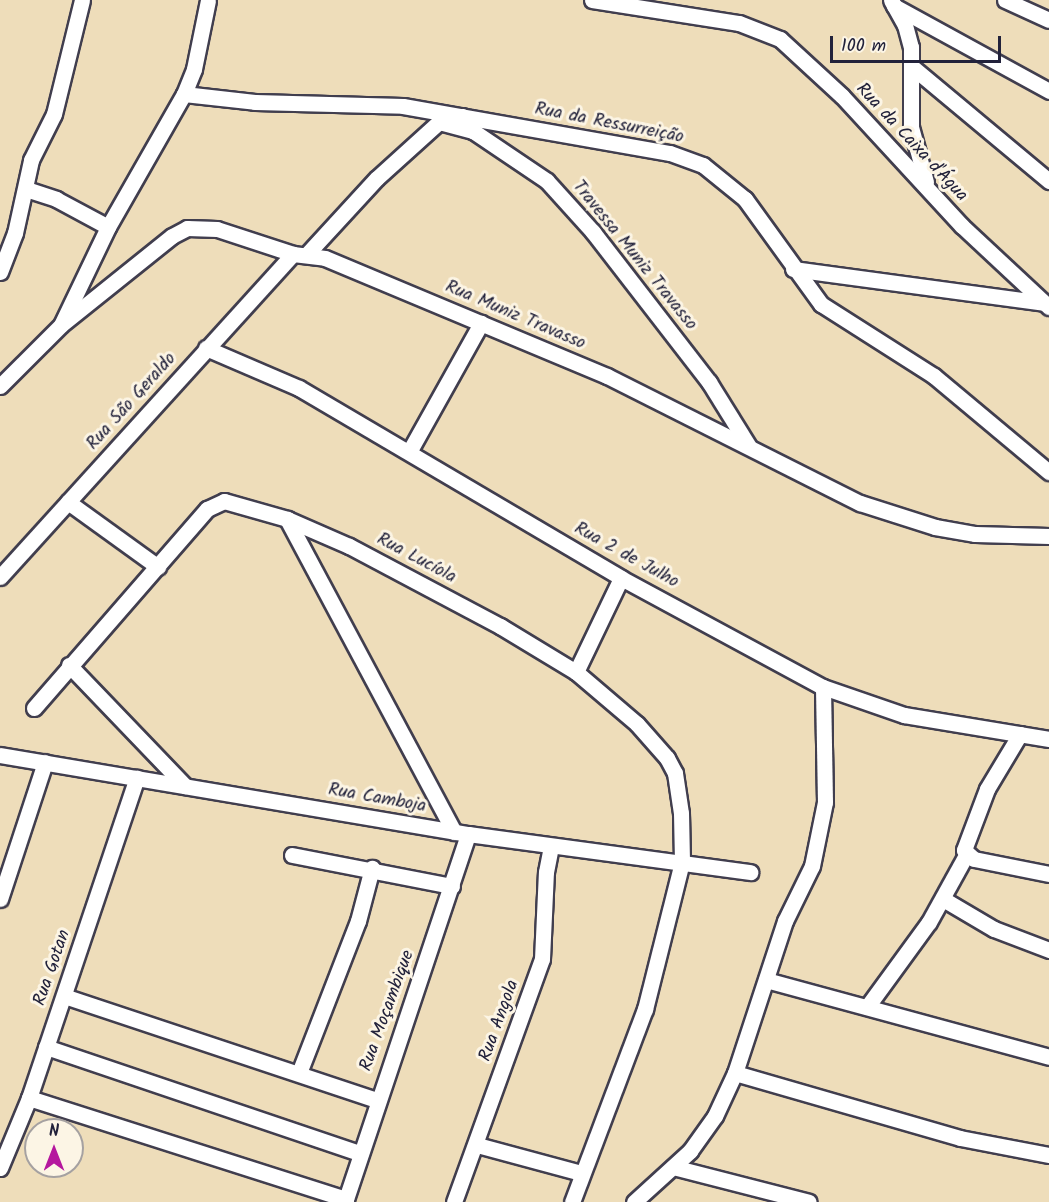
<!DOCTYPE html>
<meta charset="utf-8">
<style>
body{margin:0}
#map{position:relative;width:1049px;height:1202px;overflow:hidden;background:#eeddba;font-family:Kalam,sans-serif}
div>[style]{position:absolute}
.roads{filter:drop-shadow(2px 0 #413e4e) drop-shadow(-2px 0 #413e4e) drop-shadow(0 2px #413e4e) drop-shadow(0 -2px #413e4e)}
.minor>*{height:15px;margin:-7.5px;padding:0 7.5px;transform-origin:7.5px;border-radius:7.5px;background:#fff}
span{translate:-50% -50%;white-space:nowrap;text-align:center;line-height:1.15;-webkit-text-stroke:6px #fcf5e5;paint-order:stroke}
.street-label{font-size:18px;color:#22223b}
.north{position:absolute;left:24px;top:1118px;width:60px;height:60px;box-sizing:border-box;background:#fcf5e5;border:2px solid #a5a1a1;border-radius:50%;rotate:0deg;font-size:16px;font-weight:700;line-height:24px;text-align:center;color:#22223b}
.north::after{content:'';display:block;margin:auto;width:21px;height:27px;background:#b5179e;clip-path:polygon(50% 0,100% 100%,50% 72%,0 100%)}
.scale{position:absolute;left:830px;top:36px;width:171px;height:27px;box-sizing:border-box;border:3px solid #22223b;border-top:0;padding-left:8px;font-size:18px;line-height:21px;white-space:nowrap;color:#22223b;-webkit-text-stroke:4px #fcf5e5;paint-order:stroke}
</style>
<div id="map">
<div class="roads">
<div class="minor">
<i style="left:592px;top:0;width:149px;rotate:8.9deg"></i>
<i style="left:739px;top:23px;width:44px;rotate:21.3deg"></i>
<i style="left:780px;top:39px;width:84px;rotate:42.6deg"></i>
<i style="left:842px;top:96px;width:177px;rotate:47.3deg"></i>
<i style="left:962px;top:226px;width:119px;rotate:43deg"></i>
<i style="left:891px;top:0;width:29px;rotate:61deg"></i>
<i style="left:905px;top:25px;width:23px;rotate:75deg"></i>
<i style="left:911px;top:47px;width:80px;rotate:90deg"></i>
<i style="left:911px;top:127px;width:57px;rotate:74.7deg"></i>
<i style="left:1005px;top:0;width:48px;rotate:24.4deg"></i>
<i style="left:894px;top:6px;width:177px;rotate:28.7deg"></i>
<i style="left:911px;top:66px;width:180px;rotate:39.8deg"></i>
<i style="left:184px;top:94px;width:71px;rotate:6.4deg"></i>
<i style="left:255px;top:102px;width:148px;rotate:1.5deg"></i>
<i style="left:403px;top:106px;width:271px;rotate:10deg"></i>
<i style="left:670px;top:153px;width:35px;rotate:20deg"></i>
<i style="left:703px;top:165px;width:54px;rotate:39deg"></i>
<i style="left:745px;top:199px;width:130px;rotate:54.1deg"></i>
<i style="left:821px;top:304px;width:134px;rotate:32.5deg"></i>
<i style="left:934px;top:376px;width:150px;rotate:39.9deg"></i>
<i style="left:462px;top:116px;width:19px;rotate:54deg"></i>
<i style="left:473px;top:131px;width:89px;rotate:34deg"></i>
<i style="left:547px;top:181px;width:69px;rotate:48deg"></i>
<i style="left:593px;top:232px;width:190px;rotate:52.3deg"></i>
<i style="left:709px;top:382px;width:74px;rotate:58.2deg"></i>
<i style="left:26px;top:189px;width:32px;rotate:18deg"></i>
<i style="left:56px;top:199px;width:59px;rotate:28.3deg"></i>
<i style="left:307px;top:254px;width:103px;rotate:-47.4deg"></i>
<i style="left:377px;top:178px;width:84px;rotate:-42.1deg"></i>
<i style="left:439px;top:122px;width:35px;rotate:15deg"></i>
<i style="left:793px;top:269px;width:253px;rotate:7.7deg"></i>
<i style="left:0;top:272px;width:42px;rotate:-69deg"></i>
<i style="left:15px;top:233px;width:75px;rotate:-77.6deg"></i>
<i style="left:31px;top:160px;width:51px;rotate:-63.4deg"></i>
<i style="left:54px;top:114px;width:117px;rotate:-76.2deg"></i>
<i style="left:62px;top:323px;width:106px;rotate:-64.4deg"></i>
<i style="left:108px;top:227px;width:153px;rotate:-60.3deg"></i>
<i style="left:184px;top:94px;width:27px;rotate:-68deg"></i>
<i style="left:194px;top:69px;width:70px;rotate:-78.5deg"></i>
<i style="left:206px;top:348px;width:101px;rotate:23.3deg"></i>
<i style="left:299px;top:388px;width:374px;rotate:30.5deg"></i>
<i style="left:621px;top:578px;width:230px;rotate:28.4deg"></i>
<i style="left:823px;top:687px;width:86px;rotate:19.1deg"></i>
<i style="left:904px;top:715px;width:147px;rotate:9.4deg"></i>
<i style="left:0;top:386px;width:86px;rotate:-45deg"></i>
<i style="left:61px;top:325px;width:142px;rotate:-38.7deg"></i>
<i style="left:172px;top:236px;width:17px;rotate:-28deg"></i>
<i style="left:187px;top:228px;width:30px;rotate:2deg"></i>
<i style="left:217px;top:229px;width:80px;rotate:18.2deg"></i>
<i style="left:293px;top:254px;width:32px;rotate:7deg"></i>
<i style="left:325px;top:258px;width:306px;rotate:22.7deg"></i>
<i style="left:607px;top:376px;width:283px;rotate:26.7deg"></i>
<i style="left:860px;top:503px;width:79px;rotate:17.7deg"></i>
<i style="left:935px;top:527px;width:41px;rotate:9.9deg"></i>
<i style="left:975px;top:534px;width:74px;rotate:1.5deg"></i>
<i style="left:409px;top:452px;width:148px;rotate:-60.8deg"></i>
<i style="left:68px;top:502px;width:111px;rotate:35.8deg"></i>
<i style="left:287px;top:519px;width:355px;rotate:61.9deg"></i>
<i style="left:0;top:577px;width:436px;rotate:-47.8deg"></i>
<i style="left:69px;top:665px;width:168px;rotate:46.2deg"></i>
<i style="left:576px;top:672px;width:104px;rotate:-64.4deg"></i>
<i style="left:34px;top:708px;width:264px;rotate:-49deg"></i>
<i style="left:207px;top:509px;width:19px;rotate:-25deg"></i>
<i style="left:224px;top:501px;width:66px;rotate:15.9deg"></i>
<i style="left:287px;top:519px;width:68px;rotate:23.5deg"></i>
<i style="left:349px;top:546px;width:171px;rotate:27.9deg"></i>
<i style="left:500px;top:626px;width:89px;rotate:31.2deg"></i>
<i style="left:576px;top:672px;width:80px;rotate:40.4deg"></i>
<i style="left:637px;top:724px;width:45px;rotate:48.6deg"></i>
<i style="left:667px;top:758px;width:17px;rotate:62deg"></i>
<i style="left:675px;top:773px;width:40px;rotate:81.5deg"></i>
<i style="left:681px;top:813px;width:49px;rotate:88.8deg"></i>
<i style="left:682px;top:862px;width:152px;rotate:104.1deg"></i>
<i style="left:645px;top:1009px;width:206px;rotate:110.7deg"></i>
<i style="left:1020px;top:734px;width:64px;rotate:121deg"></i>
<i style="left:987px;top:789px;width:65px;rotate:110.7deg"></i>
<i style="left:964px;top:850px;width:13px;rotate:42deg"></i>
<i style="left:974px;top:859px;width:76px;rotate:11.3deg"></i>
<i style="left:0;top:755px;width:475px;rotate:9.6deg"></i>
<i style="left:468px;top:834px;width:285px;rotate:7.7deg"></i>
<i style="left:292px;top:855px;width:163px;rotate:11deg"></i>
<i style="left:0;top:899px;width:144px;rotate:-71.8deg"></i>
<i style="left:943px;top:899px;width:59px;rotate:30.5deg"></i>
<i style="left:994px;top:929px;width:59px;rotate:20.9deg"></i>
<i style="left:766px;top:980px;width:293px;rotate:15.2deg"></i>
<i style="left:64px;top:996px;width:329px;rotate:18.4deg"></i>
<i style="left:867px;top:1007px;width:105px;rotate:-53.9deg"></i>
<i style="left:929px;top:922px;width:77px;rotate:-61.1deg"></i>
<i style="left:46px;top:1047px;width:331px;rotate:18.7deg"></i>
<i style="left:299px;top:1073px;width:163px;rotate:-68.8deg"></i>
<i style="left:358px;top:921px;width:55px;rotate:-75.2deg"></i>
<i style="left:735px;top:1073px;width:234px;rotate:16.1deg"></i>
<i style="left:960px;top:1138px;width:91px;rotate:10.8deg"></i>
<i style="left:29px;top:1098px;width:333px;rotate:17.7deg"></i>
<i style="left:477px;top:1145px;width:108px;rotate:15.1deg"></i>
<i style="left:673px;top:1167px;width:140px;rotate:14.4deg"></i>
<i style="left:0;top:1168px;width:76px;rotate:-67.5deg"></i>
<i style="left:29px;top:1098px;width:338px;rotate:-71.4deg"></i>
<i style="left:345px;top:1202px;width:388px;rotate:-71.5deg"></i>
<i style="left:454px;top:1202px;width:258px;rotate:-70.1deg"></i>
<i style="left:542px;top:959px;width:87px;rotate:-87.4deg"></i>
<i style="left:546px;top:872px;width:25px;rotate:-79deg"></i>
<i style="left:634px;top:1202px;width:76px;rotate:-42.3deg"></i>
<i style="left:690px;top:1151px;width:43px;rotate:-54.5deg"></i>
<i style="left:715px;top:1116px;width:47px;rotate:-65.1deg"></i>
<i style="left:735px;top:1073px;width:160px;rotate:-71.8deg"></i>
<i style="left:785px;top:921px;width:61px;rotate:-63.9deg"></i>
<i style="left:812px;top:866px;width:65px;rotate:-78.5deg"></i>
<i style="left:825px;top:802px;width:115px;rotate:-91deg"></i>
</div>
</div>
<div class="street-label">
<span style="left:609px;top:124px;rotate:11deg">Rua da Ressurreição</span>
<span style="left:911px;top:143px;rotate:47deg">Rua da Caixa d'Água</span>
<span style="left:634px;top:256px;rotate:51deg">Travessa Muniz Travasso</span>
<span style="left:515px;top:316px;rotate:23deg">Rua Muniz Travasso</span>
<span style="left:132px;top:402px;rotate:-48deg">Rua São Geraldo</span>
<span style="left:626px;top:556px;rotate:29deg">Rua 2 de Julho</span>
<span style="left:416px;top:559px;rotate:28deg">Rua Lucíola</span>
<span style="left:377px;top:799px;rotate:10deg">Rua Camboja</span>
<span style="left:53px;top:968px;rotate:-71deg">Rua Gotan</span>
<span style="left:388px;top:1011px;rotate:-70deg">Rua Moçambique</span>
<span style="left:500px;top:1021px;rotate:-70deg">Rua Angola</span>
</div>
<div class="north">N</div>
<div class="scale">100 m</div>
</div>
